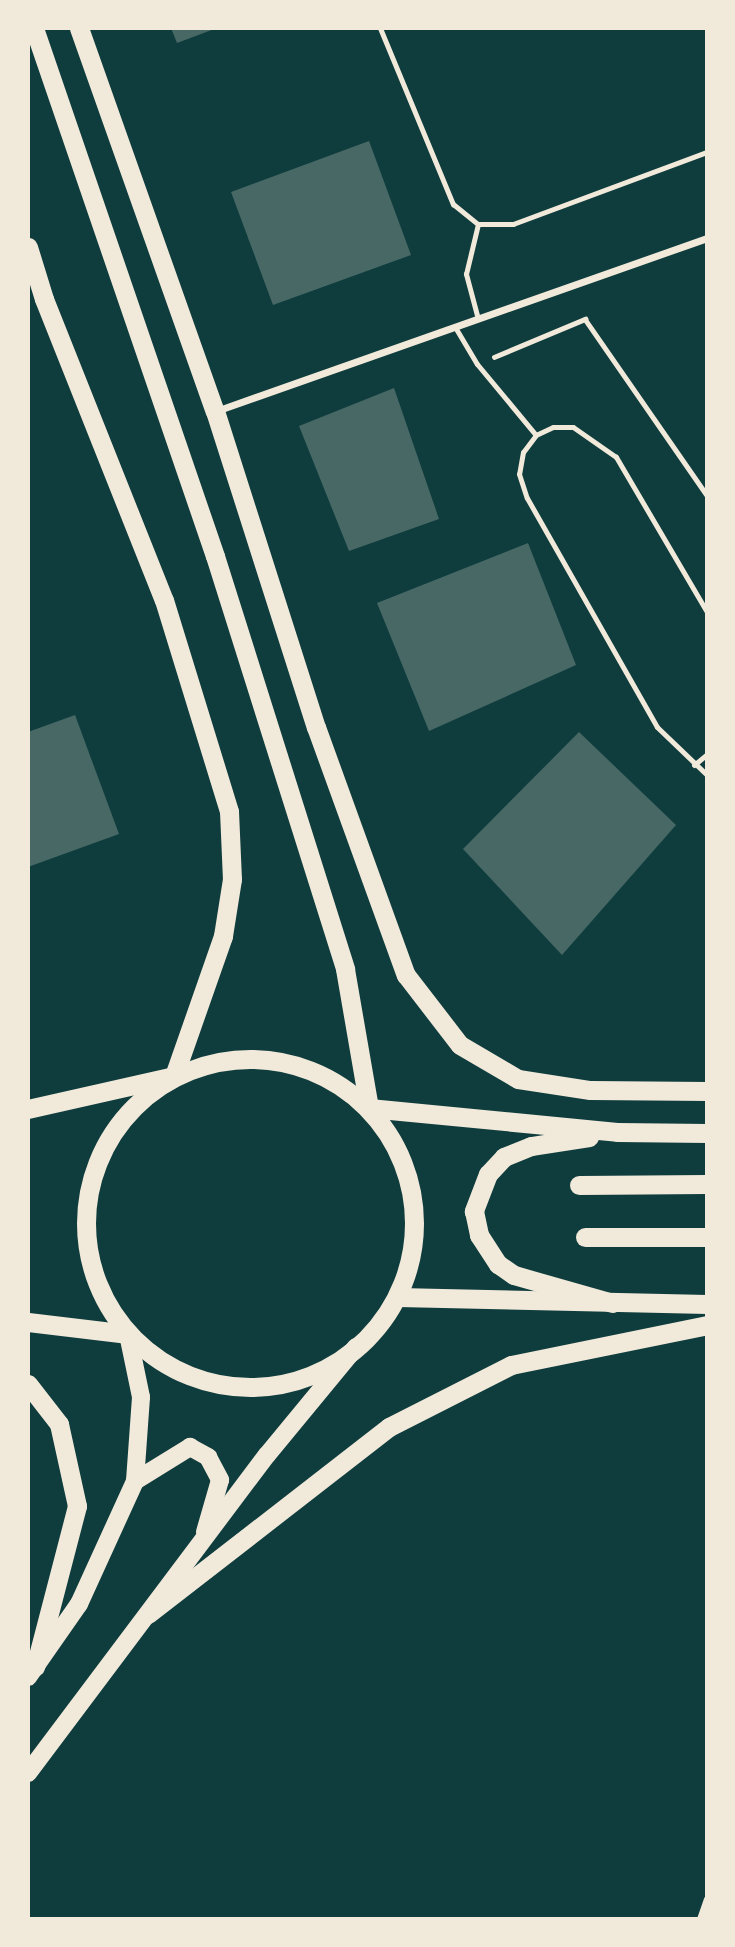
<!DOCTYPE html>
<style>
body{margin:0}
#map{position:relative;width:735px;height:1947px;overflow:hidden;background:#0f3d3e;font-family:"Work Sans",sans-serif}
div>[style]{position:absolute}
.building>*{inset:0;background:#486865}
.path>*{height:4.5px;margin:-2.25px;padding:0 2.25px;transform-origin:2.25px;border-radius:2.25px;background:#f1e9da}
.service>*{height:5px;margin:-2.5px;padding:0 2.5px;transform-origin:2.5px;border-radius:2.5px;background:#f1e9da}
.minor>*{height:7px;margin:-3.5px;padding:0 3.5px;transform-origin:3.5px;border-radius:3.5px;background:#f1e9da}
.primary>*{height:18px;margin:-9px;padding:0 9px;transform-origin:9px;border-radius:9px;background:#f1e9da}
.trunk>*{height:19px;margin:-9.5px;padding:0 9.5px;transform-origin:9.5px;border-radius:9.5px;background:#f1e9da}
.trunk>.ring{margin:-9.5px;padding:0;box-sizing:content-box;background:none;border:19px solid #f1e9da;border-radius:50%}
span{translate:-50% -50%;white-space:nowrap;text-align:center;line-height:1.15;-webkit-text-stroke:5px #f1e9da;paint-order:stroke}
.frame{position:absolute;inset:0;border:30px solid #f1e9da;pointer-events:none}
</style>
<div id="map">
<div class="building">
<i style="clip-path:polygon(171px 28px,217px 28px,177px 43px)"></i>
<i style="clip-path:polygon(369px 141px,411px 255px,273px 305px,231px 192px)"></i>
<i style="clip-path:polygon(394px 388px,439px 519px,349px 551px,299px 426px)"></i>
<i style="clip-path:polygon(528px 543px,576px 665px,429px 731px,377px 603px)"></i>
<i style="clip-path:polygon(75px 715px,119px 834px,28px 867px,28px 732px)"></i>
<i style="clip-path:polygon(579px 732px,676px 825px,562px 955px,463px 849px)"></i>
</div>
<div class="path">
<i style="left:494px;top:357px;width:99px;rotate:-22.7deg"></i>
<i style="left:585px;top:319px;width:214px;rotate:55.3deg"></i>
</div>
<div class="service">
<i style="left:380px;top:28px;width:191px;rotate:67.5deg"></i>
<i style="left:453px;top:204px;width:32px;rotate:39deg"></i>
<i style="left:478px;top:224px;width:35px"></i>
<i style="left:513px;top:224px;width:207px;rotate:-20.4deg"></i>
<i style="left:478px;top:319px;width:47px;rotate:-104.9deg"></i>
<i style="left:466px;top:274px;width:51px;rotate:-76.5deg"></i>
<i style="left:455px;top:327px;width:43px;rotate:59.3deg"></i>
<i style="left:477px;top:364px;width:92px;rotate:50.3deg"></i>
<i style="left:707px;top:612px;width:180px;rotate:-120.4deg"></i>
<i style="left:616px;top:457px;width:52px;rotate:-145.1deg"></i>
<i style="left:573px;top:427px;width:20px;rotate:180deg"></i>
<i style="left:553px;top:427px;width:19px;rotate:155deg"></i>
<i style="left:536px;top:435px;width:21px;rotate:127deg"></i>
<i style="left:523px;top:452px;width:22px;rotate:100deg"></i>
<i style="left:519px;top:474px;width:25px;rotate:72deg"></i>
<i style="left:527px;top:498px;width:263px;rotate:60.4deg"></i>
<i style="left:657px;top:727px;width:69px;rotate:43.8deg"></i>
<i style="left:694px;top:765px;width:17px;rotate:-40deg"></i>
</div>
<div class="minor">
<i style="left:216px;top:411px;width:521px;rotate:-19.41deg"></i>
<i style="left:700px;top:1919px;width:21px;rotate:-71deg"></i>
</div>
<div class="primary">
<i style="left:135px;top:1481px;width:65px;rotate:-31.7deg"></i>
<i style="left:190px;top:1447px;width:21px;rotate:29deg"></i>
<i style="left:208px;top:1457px;width:26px;rotate:62deg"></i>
<i style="left:220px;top:1480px;width:54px;rotate:106.1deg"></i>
<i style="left:28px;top:1677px;width:89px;rotate:-55.1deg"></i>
<i style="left:79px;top:1604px;width:135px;rotate:-65.5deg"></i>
<i style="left:135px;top:1481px;width:84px;rotate:-85.9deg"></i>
<i style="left:141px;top:1397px;width:64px;rotate:-101.7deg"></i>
<i style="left:28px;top:1773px;width:398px;rotate:-53.1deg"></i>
<i style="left:267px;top:1455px;width:140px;rotate:-50.5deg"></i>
</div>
<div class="trunk">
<i style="left:34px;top:28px;width:558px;rotate:71.08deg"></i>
<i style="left:215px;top:556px;width:433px;rotate:72.5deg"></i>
<i style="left:345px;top:969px;width:141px;rotate:80.2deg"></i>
<i style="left:369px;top:1108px;width:249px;rotate:5.5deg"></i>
<i style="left:617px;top:1132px;width:90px;rotate:0.6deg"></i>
<i style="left:79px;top:28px;width:406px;rotate:70.5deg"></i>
<i style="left:215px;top:411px;width:332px;rotate:72.3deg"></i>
<i style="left:316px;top:727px;width:264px;rotate:70.1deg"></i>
<i style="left:406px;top:975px;width:88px;rotate:52.4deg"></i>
<i style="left:460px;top:1045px;width:67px;rotate:30.4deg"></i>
<i style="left:518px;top:1079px;width:73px;rotate:8.7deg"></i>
<i style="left:590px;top:1090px;width:117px;rotate:0.5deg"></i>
<i style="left:28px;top:247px;width:54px;rotate:72.9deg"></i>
<i style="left:44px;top:299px;width:324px;rotate:68.3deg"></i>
<i style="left:164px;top:600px;width:221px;rotate:72.9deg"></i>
<i style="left:229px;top:811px;width:68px;rotate:87.5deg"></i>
<i style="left:232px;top:879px;width:58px;rotate:99deg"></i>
<i style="left:223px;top:936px;width:148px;rotate:109.3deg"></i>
<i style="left:174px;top:1076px;width:150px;rotate:167.3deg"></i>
<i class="ring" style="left:86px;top:1059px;width:309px;height:309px"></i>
<i style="left:589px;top:1137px;width:59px;rotate:171.2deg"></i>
<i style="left:531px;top:1146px;width:29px;rotate:158deg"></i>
<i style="left:504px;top:1157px;width:23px;rotate:133deg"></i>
<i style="left:488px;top:1174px;width:40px;rotate:111deg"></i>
<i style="left:474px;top:1211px;width:25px;rotate:78deg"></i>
<i style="left:479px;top:1235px;width:35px;rotate:57deg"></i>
<i style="left:498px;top:1264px;width:19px;rotate:35deg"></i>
<i style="left:514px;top:1275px;width:102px;rotate:15.9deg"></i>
<i style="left:579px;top:1185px;width:128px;rotate:-0.4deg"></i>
<i style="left:585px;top:1237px;width:122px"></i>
<i style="left:398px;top:1297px;width:309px;rotate:1.3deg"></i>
<i style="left:28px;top:1322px;width:101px;rotate:6.8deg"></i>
<i style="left:28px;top:1384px;width:51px;rotate:52.2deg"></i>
<i style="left:59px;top:1424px;width:84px;rotate:77.6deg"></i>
<i style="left:77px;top:1506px;width:166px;rotate:104.6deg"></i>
<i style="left:148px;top:1614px;width:305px;rotate:-37.8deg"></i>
<i style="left:389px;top:1427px;width:137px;rotate:-26.9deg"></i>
<i style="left:511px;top:1365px;width:200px;rotate:-11.5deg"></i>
</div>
<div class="frame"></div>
</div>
